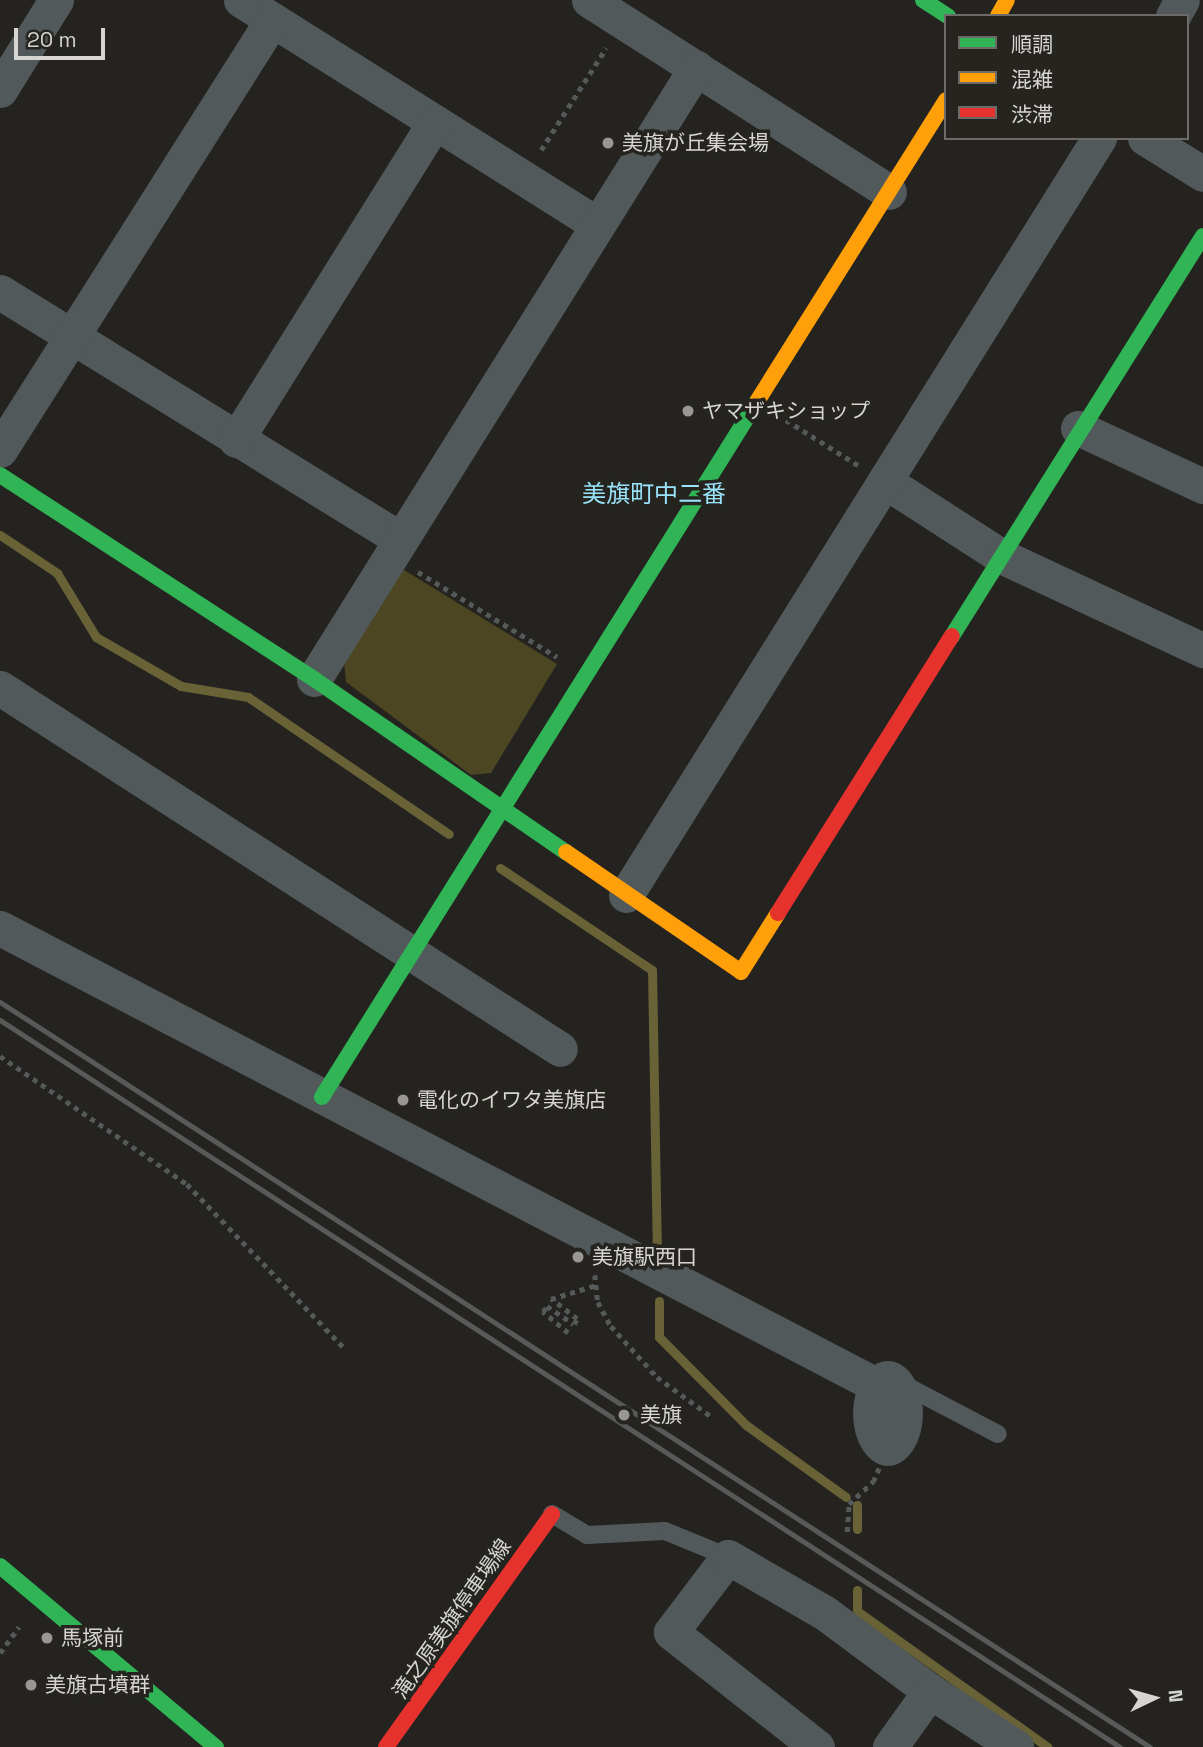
<!DOCTYPE html>
<meta charset="utf-8">
<style>
body{margin:0}
#map{position:relative;width:1203px;height:1747px;overflow:hidden;background:#242320;font-family:"Space Grotesk","Noto Sans JP",sans-serif}
div>[style]{position:absolute}
.green>*{inset:0;background:#4c4623}
.stream>*{height:9px;margin:-4.5px;padding:0 4.5px;transform-origin:4.5px;border-radius:4.5px;background:#696237}
.path>*{height:4.5px;margin-top:-2.25px;transform-origin:0;background:repeating-linear-gradient(90deg,#545959 0 5px,transparent 0 10px)}
.lane>*{height:18px;margin:-9px;padding:0 9px;transform-origin:9px;border-radius:9px;background:#52595b}
.street>*{height:35px;margin:-17.5px;padding:0 17.5px;transform-origin:17.5px;border-radius:17.5px;background:#52595b}
.street>.ring{margin:-17.5px;padding:0;box-sizing:content-box;background:none;border:35px solid #52595b;border-radius:50%}
.fast>*{height:16px;margin:-8px;padding:0 8px;transform-origin:8px;border-radius:8px;background:#30b455}
.slow>*{height:16px;margin:-8px;padding:0 8px;transform-origin:8px;border-radius:8px;background:#ff9f0a}
.jam>*{height:16px;margin:-8px;padding:0 8px;transform-origin:8px;border-radius:8px;background:#e5322d}
.rail>*{height:5px;margin:-2.5px;padding:0 2.5px;transform-origin:2.5px;border-radius:2.5px;background:#575a59}
.dots>*{width:19px;height:19px;translate:-50% -50%;box-sizing:border-box;border:4px solid #25241f;border-radius:50%}
span{translate:-50% -50%;white-space:nowrap;text-align:center;line-height:1.15;-webkit-text-stroke:7px #25241f;paint-order:stroke}
.poi-label{font-size:21px;color:#d6d5d2}
.left{translate:0 -50%;text-align:left}
.street-label{font-size:21px;color:#d6d5d2}
.quarter-label{font-size:24px;color:#98e2fa}
.legend{position:absolute;left:944px;top:14px;width:245px;height:126px;box-sizing:border-box;background:#25241f;border:2px solid #6c6b67;margin:0;padding:9px 12px;list-style:none;font-size:21px;color:#d6d5d2}
.legend li{display:flex;align-items:center;gap:14px;height:35px}
.legend b{width:35px;border:2px solid #6c6b67}
.north{position:absolute;left:1119px;top:1663px;width:70px;height:70px;-webkit-text-stroke:5px #25241f;paint-order:stroke;rotate:85deg;font-size:19px;font-weight:700;line-height:28px;text-align:center;color:#d6d5d2}
.north::after{content:'';display:block;margin:auto;width:24px;height:32px;background:#d6d5d2;clip-path:polygon(50% 0,100% 100%,50% 72%,0 100%)}
.scale{position:absolute;left:14px;top:28px;width:91px;height:32px;box-sizing:border-box;border:4px solid #d6d5d2;border-top:0;padding-left:9px;font-size:21px;line-height:24px;white-space:nowrap;color:#d6d5d2;-webkit-text-stroke:5px #25241f;paint-order:stroke}
</style>
<div id="map">
<div class="green">
<i style="clip-path:polygon(401px 568px,557px 664px,491px 773px,471px 775px,346px 682px,344px 662px)"></i>
</div>
<div class="stream">
<i style="left:0;top:535px;width:69px;rotate:33.7deg"></i>
<i style="left:57px;top:573px;width:75px;rotate:58.6deg"></i>
<i style="left:96px;top:637px;width:98px;rotate:30deg"></i>
<i style="left:181px;top:686px;width:68px;rotate:9.3deg"></i>
<i style="left:248px;top:697px;width:243px;rotate:34.3deg"></i>
<i style="left:500px;top:868px;width:183px;rotate:33.9deg"></i>
<i style="left:652px;top:970px;width:284px;rotate:89deg"></i>
<i style="left:659px;top:1301px;width:36px;rotate:90deg"></i>
<i style="left:659px;top:1337px;width:124px;rotate:45.3deg"></i>
<i style="left:746px;top:1425px;width:123px;rotate:35.8deg"></i>
<i style="left:857px;top:1505px;width:24px;rotate:90deg"></i>
<i style="left:857px;top:1590px;width:21px;rotate:90deg"></i>
<i style="left:857px;top:1611px;width:234px;rotate:35.5deg"></i>
</div>
<div class="path">
<i style="left:541px;top:150px;width:121px;rotate:-57.5deg"></i>
<i style="left:786px;top:420px;width:85px;rotate:32deg"></i>
<i style="left:418px;top:572px;width:163px;rotate:31.4deg"></i>
<i style="left:0;top:1056px;width:227px;rotate:34.4deg"></i>
<i style="left:187px;top:1184px;width:230px;rotate:46.2deg"></i>
<i style="left:595px;top:1275px;width:27px;rotate:84deg"></i>
<i style="left:598px;top:1302px;width:27px;rotate:62deg"></i>
<i style="left:611px;top:1326px;width:69px;rotate:48deg"></i>
<i style="left:657px;top:1377px;width:68px;rotate:36deg"></i>
<i style="left:568px;top:1333px;width:33px;rotate:-140deg"></i>
<i style="left:543px;top:1312px;width:7px;rotate:-56deg"></i>
<i style="left:547px;top:1306px;width:32px;rotate:34deg"></i>
<i style="left:574px;top:1324px;width:6px;rotate:-59deg"></i>
<i style="left:577px;top:1319px;width:33px;rotate:-142deg"></i>
<i style="left:551px;top:1299px;width:47px;rotate:-17.3deg"></i>
<i style="left:847px;top:1532px;width:28px;rotate:-86deg"></i>
<i style="left:849px;top:1504px;width:33px;rotate:-43deg"></i>
<i style="left:873px;top:1482px;width:56px;rotate:-66.7deg"></i>
<i style="left:895px;top:1431px;width:20px;rotate:-101deg"></i>
<i style="left:0;top:1653px;width:32px;rotate:-54deg"></i>
</div>
<div class="lane">
<i style="left:895px;top:1380px;width:116px;rotate:27.7deg"></i>
<i style="left:552px;top:1514px;width:41px;rotate:31deg"></i>
<i style="left:587px;top:1535px;width:78px;rotate:-2.9deg"></i>
<i style="left:665px;top:1531px;width:68px;rotate:22.4deg"></i>
</div>
<div class="street">
<i style="left:241px;top:0;width:421px;rotate:32.2deg"></i>
<i style="left:589px;top:0;width:356px;rotate:32.6deg"></i>
<i style="left:1173px;top:16px;width:18px;rotate:-61deg"></i>
<i style="left:0;top:90px;width:106px;rotate:-58.1deg"></i>
<i style="left:1145px;top:138px;width:68px;rotate:31.8deg"></i>
<i style="left:0;top:292px;width:470px;rotate:31.7deg"></i>
<i style="left:1078px;top:428px;width:138px;rotate:24.9deg"></i>
<i style="left:236px;top:440px;width:375px;rotate:-58deg"></i>
<i style="left:0;top:450px;width:509px;rotate:-57.68deg"></i>
<i style="left:886px;top:482px;width:137px;rotate:32.8deg"></i>
<i style="left:1001px;top:556px;width:223px;rotate:25deg"></i>
<i style="left:314px;top:679px;width:721px;rotate:-57.99deg"></i>
<i style="left:0;top:688px;width:666px;rotate:32.81deg"></i>
<i style="left:626px;top:895px;width:893px;rotate:-58deg"></i>
<i style="left:0;top:928px;width:986px;rotate:27.55deg"></i>
<i class="ring" style="left:870px;top:1378px;width:-1px;height:-1px"></i>
<i style="left:817px;top:1747px;width:186px;rotate:-141.8deg"></i>
<i style="left:671px;top:1632px;width:94px;rotate:-52.8deg"></i>
<i style="left:728px;top:1557px;width:112px;rotate:30deg"></i>
<i style="left:825px;top:1613px;width:131px;rotate:36.6deg"></i>
<i style="left:930px;top:1691px;width:103px;rotate:33.1deg"></i>
<i style="left:890px;top:1747px;width:69px;rotate:-54.5deg"></i>
</div>
<div class="fast">
<i style="left:923px;top:0;width:30px;rotate:33deg"></i>
<i style="left:0;top:475px;width:374px;rotate:33deg"></i>
<i style="left:314px;top:679px;width:306px;rotate:34.5deg"></i>
<i style="left:952px;top:636px;width:472px;rotate:-57.9deg"></i>
<i style="left:322px;top:1097px;width:822px;rotate:-57.97deg"></i>
<i style="left:0;top:1566px;width:282px;rotate:40deg"></i>
</div>
<div class="slow">
<i style="left:998px;top:16px;width:18px;rotate:-61deg"></i>
<i style="left:758px;top:400px;width:354px;rotate:-57.9deg"></i>
<i style="left:566px;top:852px;width:212px;rotate:34.4deg"></i>
<i style="left:741px;top:972px;width:70px;rotate:-57.9deg"></i>
</div>
<div class="jam">
<i style="left:778px;top:913px;width:327px;rotate:-57.9deg"></i>
<i style="left:386px;top:1747px;width:286px;rotate:-54.5deg"></i>
</div>
<div class="rail">
<i style="left:0;top:1002px;width:1370px;rotate:32.94deg"></i>
<i style="left:0;top:1020px;width:1335px;rotate:32.99deg"></i>
</div>
<div class="dots">
<i style="left:608px;top:143px;background:#989794"></i>
<i style="left:688px;top:411px;background:#989794"></i>
<i style="left:403px;top:1100px;background:#989794"></i>
<i style="left:578px;top:1257px;background:#989794"></i>
<i style="left:624px;top:1415px;background:#989794"></i>
<i style="left:47px;top:1638px;background:#989794"></i>
<i style="left:31px;top:1685px;background:#989794"></i>
</div>
<div class="poi-label">
<span class="left" style="left:622px;top:143px">美旗が丘集会場</span>
<span class="left" style="left:702px;top:411px">ヤマザキショップ</span>
<span class="left" style="left:417px;top:1100px">電化のイワタ美旗店</span>
<span class="left" style="left:592px;top:1257px">美旗駅西口</span>
<span class="left" style="left:640px;top:1415px">美旗</span>
<span class="left" style="left:61px;top:1638px">馬塚前</span>
<span class="left" style="left:45px;top:1685px">美旗古墳群</span>
</div>
<div class="street-label">
<span style="left:452px;top:1619px;rotate:-55deg">滝之原美旗停車場線</span>
</div>
<div class="quarter-label">
<span style="left:654px;top:494px">美旗町中二番</span>
</div>
<ul class="legend">
<li><b style="height:9px;background:#30b455"></b>順調</li>
<li><b style="height:9px;background:#ff9f0a"></b>混雑</li>
<li><b style="height:9px;background:#e5322d"></b>渋滞</li>
</ul>
<div class="north">N</div>
<div class="scale">20 m</div>
</div>
